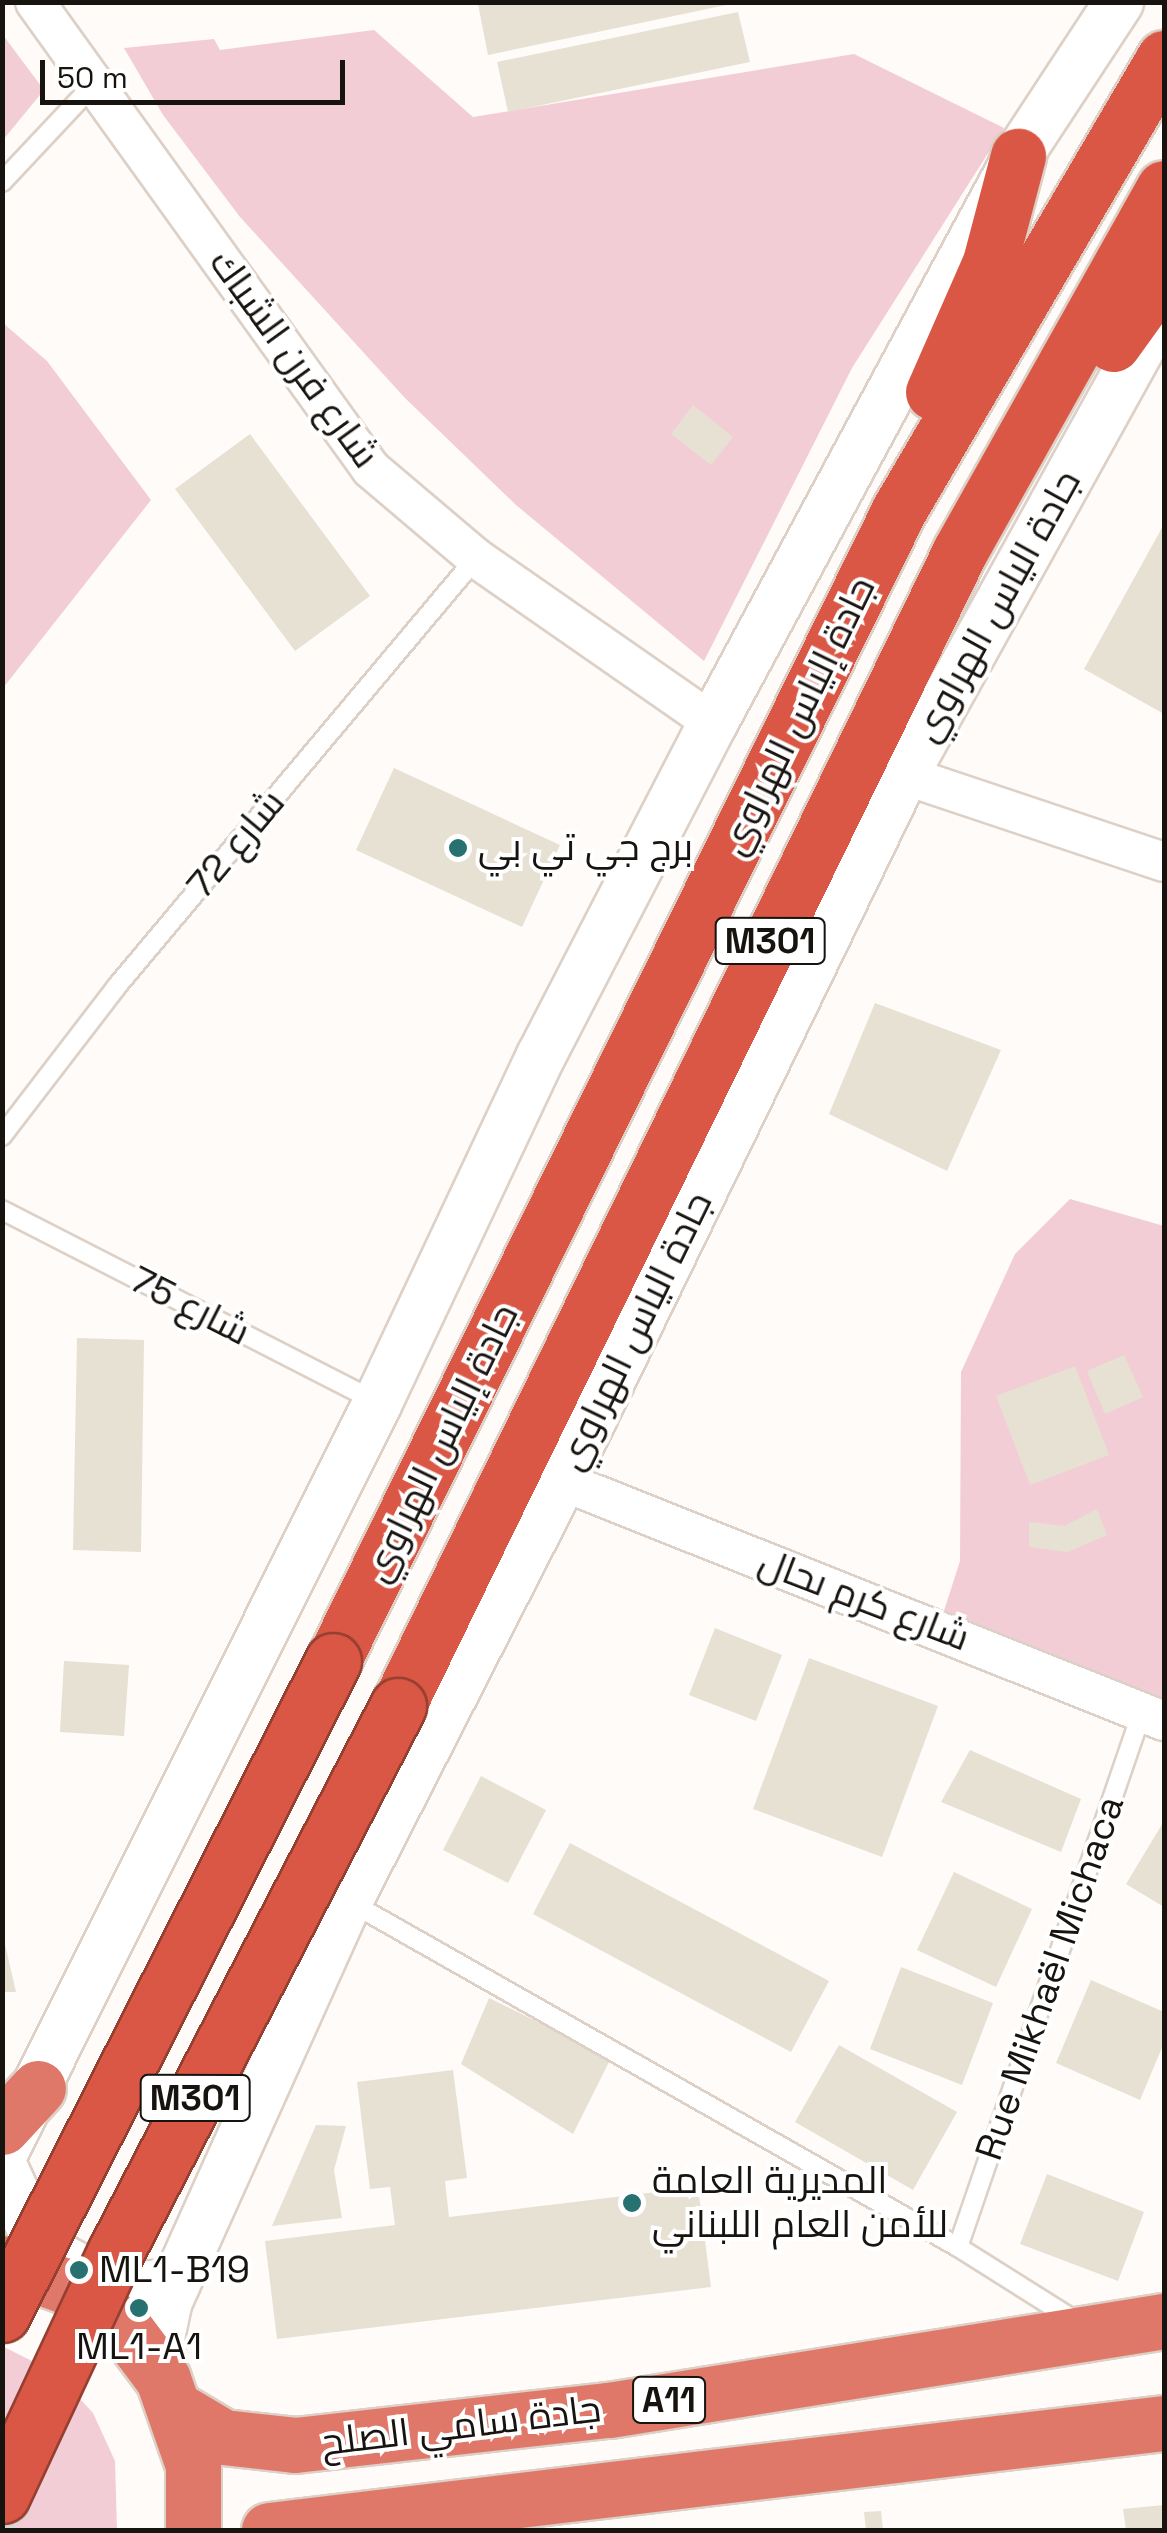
<!DOCTYPE html>
<meta charset="utf-8">
<style>
body{margin:0}
#map{position:relative;width:1167px;height:2533px;overflow:hidden;background:#fefbf9;font-family:"Space Grotesk",Cairo,sans-serif}
div>[style]{position:absolute}
.green>*{inset:0;background:#f3cdd5}
.building>*{inset:0;background:#e7e1d3}
.trunk-tunnel>*{height:55px;margin-top:-27.5px;transform-origin:0;background:repeating-linear-gradient(90deg,#dbd8d6 0 55px,transparent 0 83px)}
.roads{filter:drop-shadow(2px 0 #ddd0c6) drop-shadow(-2px 0 #ddd0c6) drop-shadow(0 2px #ddd0c6) drop-shadow(0 -2px #ddd0c6)}
.service>*{height:18px;margin:-9px;padding:0 9px;transform-origin:9px;border-radius:9px;background:#fff}
.minor>*{height:38px;margin:-19px;padding:0 19px;transform-origin:19px;border-radius:19px;background:#fff}
.tertiary>*{height:48px;margin:-24px;padding:0 24px;transform-origin:24px;border-radius:24px;background:#fff}
.trunk>*{height:55px;margin:-27.5px;padding:0 27.5px;transform-origin:27.5px;border-radius:27.5px;background:#e0786a}
.motorway>*{height:55px;margin:-27.5px;padding:0 27.5px;transform-origin:27.5px;border-radius:27.5px;background:#d95744}
.bridges{filter:drop-shadow(2px 0 #953f31) drop-shadow(-2px 0 #953f31) drop-shadow(0 2px #953f31) drop-shadow(0 -2px #953f31)}
.motorway-bridge>*{height:55px;margin:-27.5px;padding:0 27.5px;transform-origin:27.5px;border-radius:27.5px;background:#d95744}
.dots>*{width:28px;height:28px;translate:-50% -50%;box-sizing:border-box;border:5px solid #fff;border-radius:50%}
span{translate:-50% -50%;white-space:nowrap;text-align:center;line-height:1.15;-webkit-text-stroke:8px #fff;paint-order:stroke}
.shield-label span{padding:2px 8px;background:#fff;border:2px solid;border-radius:8px;-webkit-text-stroke-width:0}
.shield-label{font-size:35px;color:#17130f;font-weight:700}
.street-label{font-size:38px;color:#17130f}
.poi-label{font-size:38px;color:#17130f}
.left{translate:0 -50%;text-align:left}
.frame{position:absolute;inset:0;border:5px solid #17130f;pointer-events:none}
.scale{position:absolute;left:40px;top:60px;width:305px;height:45px;box-sizing:border-box;border:5px solid #17130f;border-top:0;padding-left:12px;font-size:30px;line-height:35px;white-space:nowrap;color:#17130f;-webkit-text-stroke:8px #fff;paint-order:stroke}
</style>
<div id="map">
<div class="green">
<i style="clip-path:polygon(374px 30px,473px 117px,854px 54px,1004px 128px,852px 368px,704px 661px,516px 505px,405px 398px,240px 217px,163px 115px,124px 48px,214px 39px,220px 50px)"></i>
<i style="clip-path:polygon(3px 35px,44px 90px,3px 140px)"></i>
<i style="clip-path:polygon(3px 323px,47px 361px,151px 500px,3px 688px)"></i>
<i style="clip-path:polygon(1070px 1199px,1164px 1226px,1164px 1708px,941px 1620px,960px 1561px,961px 1372px,1015px 1254px)"></i>
<i style="clip-path:polygon(2px 2346px,56px 2373px,93px 2413px,115px 2461px,117px 2530px,3px 2530px)"></i>
</div>
<div class="building">
<i style="clip-path:polygon(486px 2px,731px 2px,731px 4px,488px 55px,478px 4px)"></i>
<i style="clip-path:polygon(738px 12px,750px 62px,508px 112px,497px 62px)"></i>
<i style="clip-path:polygon(693px 405px,733px 437px,711px 465px,671px 434px)"></i>
<i style="clip-path:polygon(250px 434px,370px 596px,295px 651px,175px 489px)"></i>
<i style="clip-path:polygon(1164px 524px,1164px 714px,1084px 669px)"></i>
<i style="clip-path:polygon(394px 768px,560px 845px,522px 927px,356px 850px)"></i>
<i style="clip-path:polygon(875px 1003px,1001px 1050px,947px 1171px,829px 1114px)"></i>
<i style="clip-path:polygon(77px 1338px,144px 1340px,141px 1552px,73px 1550px)"></i>
<i style="clip-path:polygon(1124px 1355px,1143px 1397px,1105px 1414px,1087px 1371px)"></i>
<i style="clip-path:polygon(1075px 1366px,1109px 1455px,1030px 1485px,996px 1396px)"></i>
<i style="clip-path:polygon(1097px 1509px,1107px 1535px,1068px 1552px,1029px 1547px,1029px 1522px,1064px 1526px)"></i>
<i style="clip-path:polygon(715px 1628px,782px 1655px,756px 1721px,689px 1695px)"></i>
<i style="clip-path:polygon(809px 1658px,938px 1706px,882px 1857px,753px 1809px)"></i>
<i style="clip-path:polygon(64px 1661px,129px 1665px,124px 1736px,60px 1732px)"></i>
<i style="clip-path:polygon(970px 1750px,1081px 1799px,1061px 1852px,941px 1802px)"></i>
<i style="clip-path:polygon(481px 1776px,546px 1810px,508px 1883px,443px 1850px)"></i>
<i style="clip-path:polygon(1164px 1821px,1164px 1907px,1126px 1884px)"></i>
<i style="clip-path:polygon(570px 1843px,829px 1981px,791px 2052px,533px 1914px)"></i>
<i style="clip-path:polygon(954px 1872px,1032px 1909px,996px 1987px,917px 1950px)"></i>
<i style="clip-path:polygon(2px 1940px,4px 1940px,16px 1992px,2px 1992px)"></i>
<i style="clip-path:polygon(901px 1967px,993px 2003px,962px 2085px,870px 2049px)"></i>
<i style="clip-path:polygon(1091px 1980px,1164px 2012px,1164px 2043px,1140px 2100px,1056px 2063px)"></i>
<i style="clip-path:polygon(489px 1998px,611px 2058px,573px 2134px,461px 2064px)"></i>
<i style="clip-path:polygon(839px 2045px,957px 2112px,913px 2190px,795px 2122px)"></i>
<i style="clip-path:polygon(453px 2070px,467px 2178px,445px 2181px,449px 2217px,698px 2187px,711px 2287px,277px 2339px,265px 2241px,395px 2225px,390px 2187px,370px 2189px,357px 2082px)"></i>
<i style="clip-path:polygon(316px 2125px,346px 2126px,334px 2170px,342px 2218px,272px 2226px)"></i>
<i style="clip-path:polygon(1047px 2174px,1144px 2212px,1118px 2281px,1020px 2244px)"></i>
<i style="clip-path:polygon(1164px 2505px,1164px 2530px,1126px 2530px,1123px 2509px)"></i>
<i style="clip-path:polygon(881px 2511px,883px 2530px,866px 2530px,864px 2512px)"></i>
</div>
<div class="trunk-tunnel">
<i style="left:2px;top:2520px;width:14px;rotate:45deg"></i>
</div>
<div class="roads">
<div class="service">
<i style="left:2px;top:182px;width:136px;rotate:-46.8deg"></i>
<i style="left:2px;top:1136px;width:189px;rotate:-52.5deg"></i>
<i style="left:117px;top:986px;width:559px;rotate:-50.01deg"></i>
<i style="left:2px;top:1210px;width:420px;rotate:27.1deg"></i>
<i style="left:350px;top:1902px;width:699px;rotate:29.57deg"></i>
<i style="left:958px;top:2247px;width:141px;rotate:32.2deg"></i>
<i style="left:958px;top:2247px;width:569px;rotate:-71.02deg"></i>
</div>
<div class="minor">
<i style="left:35px;top:2px;width:575px;rotate:54.27deg"></i>
<i style="left:371px;top:469px;width:138px;rotate:40.3deg"></i>
<i style="left:476px;top:558px;width:289px;rotate:34.8deg"></i>
<i style="left:904px;top:775px;width:274px;rotate:18.5deg"></i>
<i style="left:562px;top:1481px;width:648px;rotate:21.74deg"></i>
</div>
<div class="tertiary">
<i style="left:2px;top:2155px;width:842px;rotate:-63.47deg"></i>
<i style="left:378px;top:1402px;width:382px;rotate:-64.8deg"></i>
<i style="left:541px;top:1056px;width:375px;rotate:-62.7deg"></i>
<i style="left:713px;top:723px;width:644px;rotate:-61.72deg"></i>
<i style="left:1018px;top:156px;width:184px;rotate:-56.7deg"></i>
<i style="left:2px;top:2165px;width:74px;rotate:65.2deg"></i>
<i style="left:33px;top:2232px;width:40px;rotate:43deg"></i>
<i style="left:62px;top:2259px;width:41px;rotate:27.8deg"></i>
<i style="left:98px;top:2278px;width:40px;rotate:12deg"></i>
<i style="left:137px;top:2286px;width:39px;rotate:-4deg"></i>
<i style="left:163px;top:2379px;width:41px;rotate:-94.2deg"></i>
<i style="left:160px;top:2338px;width:38px;rotate:-78deg"></i>
<i style="left:168px;top:2301px;width:439px;rotate:-65.8deg"></i>
<i style="left:348px;top:1901px;width:471px;rotate:-63deg"></i>
<i style="left:562px;top:1481px;width:784px;rotate:-64.15deg"></i>
<i style="left:904px;top:775px;width:533px;rotate:-61.03deg"></i>
</div>
<div class="trunk">
<i style="left:2px;top:2127px;width:53px;rotate:-47.3deg"></i>
<i style="left:2px;top:2263px;width:73px;rotate:19.9deg"></i>
<i style="left:71px;top:2288px;width:66px;rotate:36.3deg"></i>
<i style="left:124px;top:2327px;width:65px;rotate:53.1deg"></i>
<i style="left:163px;top:2379px;width:91px;rotate:70.8deg"></i>
<i style="left:193px;top:2465px;width:65px;rotate:90deg"></i>
<i style="left:179px;top:2411px;width:51px;rotate:30.6deg"></i>
<i style="left:223px;top:2437px;width:72px;rotate:6.3deg"></i>
<i style="left:295px;top:2445px;width:316px;rotate:-6.4deg"></i>
<i style="left:609px;top:2410px;width:562px;rotate:-9.11deg"></i>
<i style="left:269px;top:2530px;width:901px;rotate:-6.82deg"></i>
</div>
<div class="motorway">
<i style="left:1113px;top:344px;width:87px;rotate:-54.3deg"></i>
<i style="left:933px;top:392px;width:142px;rotate:-66.3deg"></i>
<i style="left:990px;top:262px;width:110px;rotate:-75.2deg"></i>
<i style="left:333px;top:1661px;width:1283px;rotate:-63.81deg"></i>
<i style="left:899px;top:510px;width:524px;rotate:-59.62deg"></i>
<i style="left:398px;top:1706px;width:1284px;rotate:-64.05deg"></i>
<i style="left:960px;top:551px;width:416px;rotate:-60.7deg"></i>
</div>
</div>
<div class="bridges">
<div class="motorway-bridge">
<i style="left:2px;top:2314px;width:732px;rotate:-63.12deg"></i>
<i style="left:2px;top:2495px;width:267px;rotate:-65deg"></i>
<i style="left:115px;top:2253px;width:616px;rotate:-62.64deg"></i>
</div>
</div>
<div class="dots">
<i style="left:458px;top:848px;background:#277170"></i>
<i style="left:632px;top:2203px;background:#277170"></i>
<i style="left:79px;top:2270px;background:#277170"></i>
<i style="left:139px;top:2308px;background:#277170"></i>
</div>
<div class="shield-label">
<span style="left:770px;top:941px">M301</span>
<span style="left:195px;top:2098px">M301</span>
<span style="left:669px;top:2400px">A11</span>
</div>
<div class="street-label">
<span style="left:294px;top:359px;rotate:54deg">شارع فرن الشباك</span>
<span style="left:997px;top:606px;rotate:-61deg">جادة الياس الهراوي</span>
<span style="left:798px;top:716px;rotate:-64deg">جادة إلياس الهراوي</span>
<span style="left:236px;top:844px;rotate:-50deg">شارع 72</span>
<span style="left:190px;top:1306px;rotate:27deg">شارع 75</span>
<span style="left:635px;top:1331px;rotate:-64deg">جادة الياس الهراوي</span>
<span style="left:441px;top:1443px;rotate:-64deg">جادة إلياس الهراوي</span>
<span style="left:864px;top:1600px;rotate:21deg">شارع كرم ىحال</span>
<span style="left:1050px;top:1978px;rotate:-71deg">Rue Mikhaël Michaca</span>
<span style="left:461px;top:2426px;rotate:-7deg">جادة سامي الصلح</span>
</div>
<div class="poi-label">
<span class="left" style="left:478px;top:848px">برج جي تي بي</span>
<span class="left" style="left:652px;top:2203px">المديرية العامة<br>للأمن العام اللبناني</span>
<span class="left" style="left:99px;top:2270px">ML1-B19</span>
<span style="left:139px;top:2347px">ML1-A1</span>
</div>
<div class="frame"></div>
<div class="scale">50 m</div>
</div>
